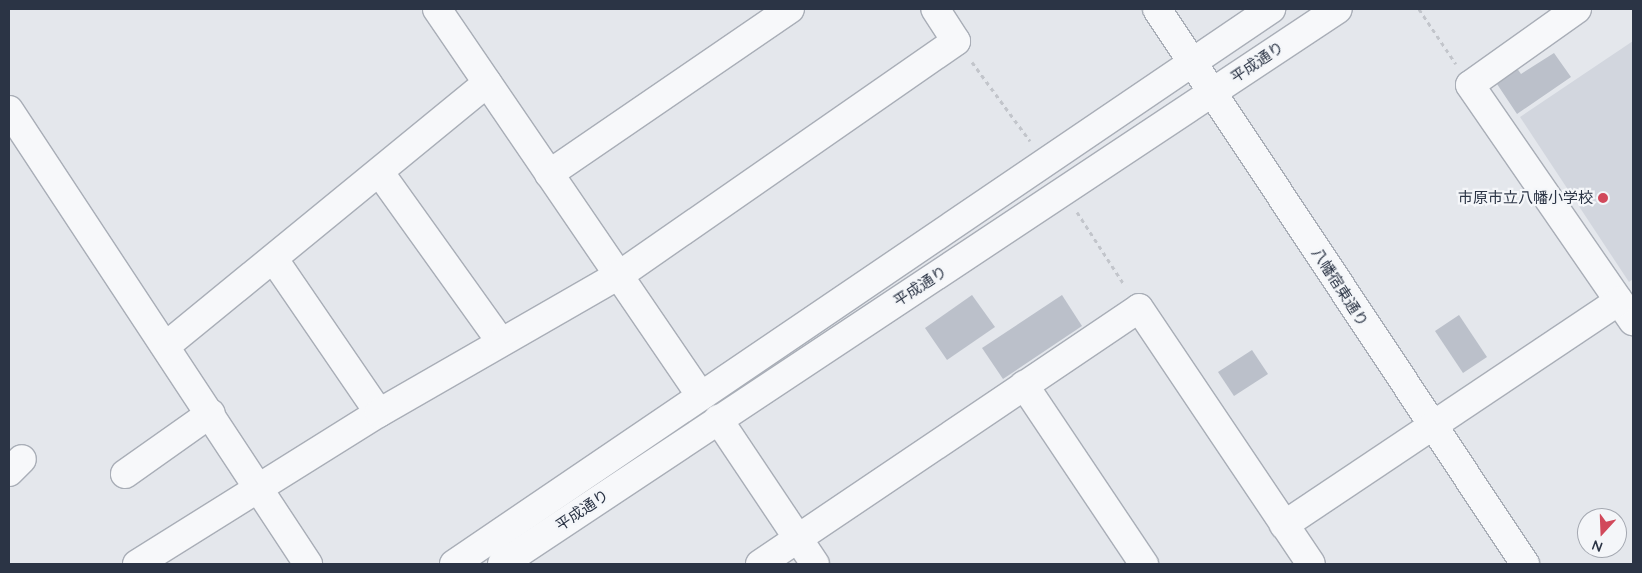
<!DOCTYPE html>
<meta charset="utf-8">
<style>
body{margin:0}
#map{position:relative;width:1642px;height:573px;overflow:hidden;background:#e4e7ec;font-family:Quicksand,"Noto Sans JP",sans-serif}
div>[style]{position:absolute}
.built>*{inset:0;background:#d2d6de}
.building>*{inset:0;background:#bbc0ca}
.path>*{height:3px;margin-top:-1.5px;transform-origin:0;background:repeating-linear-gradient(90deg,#c2c5cb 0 4px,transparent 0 8px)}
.roads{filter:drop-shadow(1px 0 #a9aeb7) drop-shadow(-1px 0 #a9aeb7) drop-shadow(0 1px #a9aeb7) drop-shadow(0 -1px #a9aeb7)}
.minor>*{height:28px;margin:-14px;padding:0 14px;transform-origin:14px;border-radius:14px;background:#f7f8fa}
.dots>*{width:14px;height:14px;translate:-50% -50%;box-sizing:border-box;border:2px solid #f4f6f9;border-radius:50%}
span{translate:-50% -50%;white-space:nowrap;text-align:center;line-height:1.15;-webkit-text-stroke:4.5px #f4f6f9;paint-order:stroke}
.street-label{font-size:15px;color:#2b3445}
.poi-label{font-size:15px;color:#2b3445}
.right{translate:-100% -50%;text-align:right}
.frame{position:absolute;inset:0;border:10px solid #2b3445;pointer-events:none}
.north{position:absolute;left:1577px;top:508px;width:50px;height:50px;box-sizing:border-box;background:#f4f6f9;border:1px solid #a4a8b1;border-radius:50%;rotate:200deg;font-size:14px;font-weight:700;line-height:20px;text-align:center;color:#2b3445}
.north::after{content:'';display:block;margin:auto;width:18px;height:22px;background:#d1495b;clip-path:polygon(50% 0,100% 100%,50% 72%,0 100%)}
</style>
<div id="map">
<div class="built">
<i style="clip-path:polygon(1633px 41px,1633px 279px,1629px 282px,1520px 117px)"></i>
</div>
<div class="building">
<i style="clip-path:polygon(1554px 53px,1571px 77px,1517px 114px,1493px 78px,1514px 64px,1521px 74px)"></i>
<i style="clip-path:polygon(972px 295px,995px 327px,947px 360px,925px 328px)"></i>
<i style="clip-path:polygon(1062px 295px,1082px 326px,1003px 379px,982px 348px)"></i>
<i style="clip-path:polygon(1459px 315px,1487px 357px,1463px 373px,1435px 331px)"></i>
<i style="clip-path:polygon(1252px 350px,1268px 374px,1234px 396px,1218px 372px)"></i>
</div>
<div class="path">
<i style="left:1419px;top:9px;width:66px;rotate:56.1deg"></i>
<i style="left:972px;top:62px;width:98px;rotate:53.7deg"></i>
<i style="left:1077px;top:212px;width:88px;rotate:57deg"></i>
</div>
<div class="roads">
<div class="minor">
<i style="left:437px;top:9px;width:468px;rotate:55.7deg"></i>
<i style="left:1157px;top:9px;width:666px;rotate:56.45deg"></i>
<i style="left:1577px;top:9px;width:131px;rotate:144.6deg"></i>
<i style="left:1470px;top:85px;width:287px;rotate:55.4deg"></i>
<i style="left:9px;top:110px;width:544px;rotate:56.63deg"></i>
<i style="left:380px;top:173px;width:208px;rotate:54.4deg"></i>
<i style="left:549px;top:174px;width:292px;rotate:-34.4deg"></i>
<i style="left:275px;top:261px;width:184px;rotate:55.6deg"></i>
<i style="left:167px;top:345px;width:414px;rotate:-39.3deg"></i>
<i style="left:1024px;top:385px;width:216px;rotate:56.2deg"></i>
<i style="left:718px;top:419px;width:174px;rotate:56.2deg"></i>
<i style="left:9px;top:472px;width:18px;rotate:-45deg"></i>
<i style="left:125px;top:474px;width:105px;rotate:-35.3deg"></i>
<i style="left:1284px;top:525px;width:403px;rotate:-33.8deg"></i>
<i style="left:137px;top:564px;width:285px;rotate:-32deg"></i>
<i style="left:379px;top:413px;width:279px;rotate:-29.9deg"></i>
<i style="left:621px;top:274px;width:408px;rotate:-34.8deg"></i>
<i style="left:956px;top:41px;width:38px;rotate:-123deg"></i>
<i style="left:454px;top:564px;width:988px;rotate:-34.19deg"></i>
<i style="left:502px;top:564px;width:1003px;rotate:-33.58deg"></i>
<i style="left:760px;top:564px;width:457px;rotate:-34deg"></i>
<i style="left:1139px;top:308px;width:308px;rotate:56.1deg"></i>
</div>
</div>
<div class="dots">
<i style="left:1603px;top:198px;background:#d1495b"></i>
</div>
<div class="street-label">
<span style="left:1257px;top:62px;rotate:-34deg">平成通り</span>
<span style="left:920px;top:286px;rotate:-33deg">平成通り</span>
<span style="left:1340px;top:287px;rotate:57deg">八幡宿東通り</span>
<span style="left:582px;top:510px;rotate:-34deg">平成通り</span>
</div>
<div class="poi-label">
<span class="right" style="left:1593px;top:198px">市原市立八幡小学校</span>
</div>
<div class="frame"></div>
<div class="north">N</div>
</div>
